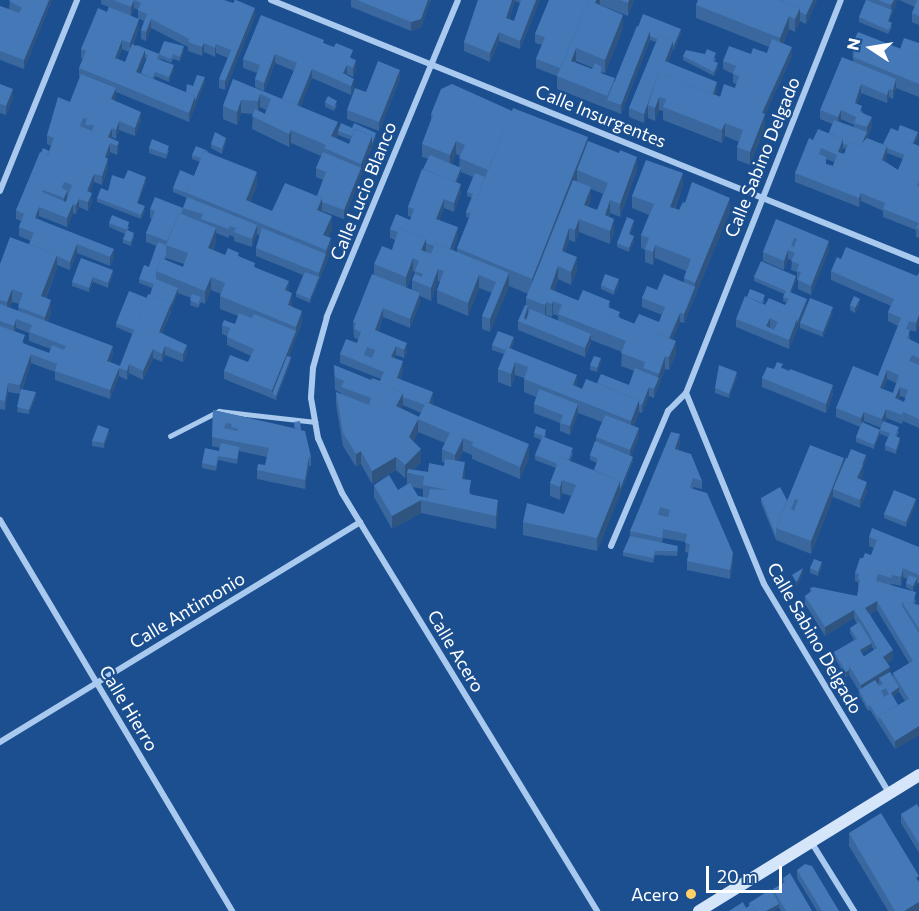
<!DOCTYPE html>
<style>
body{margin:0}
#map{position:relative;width:919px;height:911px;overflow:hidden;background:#1b4f8f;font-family:Commissioner,sans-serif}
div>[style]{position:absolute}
.lane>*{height:4.5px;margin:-2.25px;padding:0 2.25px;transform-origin:2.25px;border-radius:2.25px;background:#a9c9ee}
.street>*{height:6px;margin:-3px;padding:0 3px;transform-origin:3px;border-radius:3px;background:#a9c9ee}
.secondary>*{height:12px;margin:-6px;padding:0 6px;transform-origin:6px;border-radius:6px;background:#d6e6fa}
.wall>*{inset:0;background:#3a679d}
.shaded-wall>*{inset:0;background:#305480}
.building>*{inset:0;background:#4478b7}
.dots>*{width:16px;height:16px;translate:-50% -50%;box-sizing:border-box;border:3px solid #1b4f8f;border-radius:50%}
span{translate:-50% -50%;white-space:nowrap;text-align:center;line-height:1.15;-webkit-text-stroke:4.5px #1b4f8f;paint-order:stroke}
.street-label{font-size:18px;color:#fff}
.poi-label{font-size:18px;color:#fff}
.right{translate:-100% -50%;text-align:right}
.north{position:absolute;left:841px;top:18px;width:60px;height:60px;-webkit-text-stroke:4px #1b4f8f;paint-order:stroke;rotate:282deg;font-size:16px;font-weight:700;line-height:24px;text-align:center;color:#fff}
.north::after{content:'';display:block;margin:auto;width:21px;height:27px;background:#fff;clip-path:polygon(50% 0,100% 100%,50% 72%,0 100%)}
.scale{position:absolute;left:706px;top:866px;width:76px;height:27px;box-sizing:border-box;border:3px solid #fff;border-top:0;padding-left:8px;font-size:18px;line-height:21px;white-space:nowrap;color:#fff;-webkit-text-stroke:4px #1b4f8f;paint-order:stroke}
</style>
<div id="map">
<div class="lane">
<i style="left:170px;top:436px;width:55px;rotate:-27deg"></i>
<i style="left:219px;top:411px;width:97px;rotate:6.5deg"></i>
</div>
<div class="street">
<i style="left:271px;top:0;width:699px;rotate:21.94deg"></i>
<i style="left:458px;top:0;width:343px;rotate:112.5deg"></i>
<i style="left:327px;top:317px;width:53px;rotate:105.4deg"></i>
<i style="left:313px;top:368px;width:30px;rotate:94deg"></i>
<i style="left:311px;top:398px;width:41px;rotate:80.1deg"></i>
<i style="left:318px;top:438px;width:60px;rotate:66.4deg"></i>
<i style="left:342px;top:493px;width:490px;rotate:58.6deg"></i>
<i style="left:0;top:191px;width:206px;rotate:-68deg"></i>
<i style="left:686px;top:393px;width:206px;rotate:67.8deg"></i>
<i style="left:764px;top:584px;width:244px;rotate:59.1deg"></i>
<i style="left:0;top:520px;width:455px;rotate:59.3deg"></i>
<i style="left:611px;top:546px;width:147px;rotate:-67.1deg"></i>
<i style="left:668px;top:411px;width:25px;rotate:-45deg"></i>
<i style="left:686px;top:393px;width:422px;rotate:-68.5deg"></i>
<i style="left:0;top:742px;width:422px;rotate:-31.4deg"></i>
<i style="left:810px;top:840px;width:84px;rotate:58.2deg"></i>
</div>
<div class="secondary">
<i style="left:699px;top:911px;width:259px;rotate:-31.7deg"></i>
</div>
<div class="wall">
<i style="clip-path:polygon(10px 0,52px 0,24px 69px,0 60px,0 6px,9px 9px)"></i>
<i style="clip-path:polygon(evenodd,101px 0,224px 0,255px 17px,225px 90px,219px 88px,219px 79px,228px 58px,216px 53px,215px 57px,204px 52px,202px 56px,188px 51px,188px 47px,151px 28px,146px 41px,141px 39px,141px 30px,144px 21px,139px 19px,139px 28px,133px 45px,159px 54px,184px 51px,180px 61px,173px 59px,171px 63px,159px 58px,174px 70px,169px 82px,155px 76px,154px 79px,186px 92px,193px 86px,205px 82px,189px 122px,116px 92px,116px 96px,114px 101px,141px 120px,135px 136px,119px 130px,116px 139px,112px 137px,111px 138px,119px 142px,119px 150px,117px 155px,110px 152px,107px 158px,108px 168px,102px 185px,94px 182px,90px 192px,92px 201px,88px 211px,79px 207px,76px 214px,73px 213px,67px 227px,39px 216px,38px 219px,114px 257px,110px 266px,77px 253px,70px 270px,57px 265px,57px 268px,46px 298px,51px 313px,48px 322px,113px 355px,110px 362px,120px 366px,132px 334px,116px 327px,116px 323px,147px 298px,150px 295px,152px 288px,139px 283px,139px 279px,149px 267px,156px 246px,146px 242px,146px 233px,152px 219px,150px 218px,150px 209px,183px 208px,187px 198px,173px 192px,173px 188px,194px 176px,200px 162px,192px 159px,192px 155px,208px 152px,257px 185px,250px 202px,272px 211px,317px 196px,323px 180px,316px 177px,316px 168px,321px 156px,291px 143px,289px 147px,252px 129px,253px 114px,241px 113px,237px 125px,223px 119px,223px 106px,233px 79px,282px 99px,294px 71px,275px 63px,264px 91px,255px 87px,255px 79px,257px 73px,243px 68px,243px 59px,324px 43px,353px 59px,356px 69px,353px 77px,347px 74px,347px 75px,354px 88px,351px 95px,312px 78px,300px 107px,338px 135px,336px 138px,349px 144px,351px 140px,338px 135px,338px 131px,376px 137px,344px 219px,322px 211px,322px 212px,332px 229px,328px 237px,331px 251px,310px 303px,296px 297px,296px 293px,303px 275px,256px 256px,256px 248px,260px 236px,257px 234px,252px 247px,234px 241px,234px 237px,229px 235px,229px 238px,216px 233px,216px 241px,213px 250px,225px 255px,239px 256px,289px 292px,292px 306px,302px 323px,289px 356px,291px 361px,276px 400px,224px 379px,224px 371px,248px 362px,251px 356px,227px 345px,227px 336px,222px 334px,222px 325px,235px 324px,238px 316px,220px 309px,220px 296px,221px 294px,211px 290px,205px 304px,201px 302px,198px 308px,190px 305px,191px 298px,178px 293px,171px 309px,171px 312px,162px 333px,187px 354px,183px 362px,165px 355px,162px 362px,153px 358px,143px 380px,129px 373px,127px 380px,119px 376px,110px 399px,55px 380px,55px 372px,31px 363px,22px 390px,36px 397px,29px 414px,17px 412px,20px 394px,8px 392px,5px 410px,0 409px,0 264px,29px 244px,31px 241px,19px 236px,19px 227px,21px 221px,16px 219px,16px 210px,41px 153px,49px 151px,51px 146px,47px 144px,47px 135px,70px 102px,80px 77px,79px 77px,79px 68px,83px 59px,81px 58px,81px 49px,107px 12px,109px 7px,101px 4px,101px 0,134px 8px,138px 10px,138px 19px,131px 16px,134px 8px,101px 0,122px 49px,129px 52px,125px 62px,118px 59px,122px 49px,101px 0,145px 58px,147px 59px,141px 74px,139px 73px,145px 58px,101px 0,260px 107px,266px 110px,265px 114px,259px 111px,260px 107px,101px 0,166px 258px,184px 264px,183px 267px,165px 260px,166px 258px,101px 0,12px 302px,19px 304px,18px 311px,10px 308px,12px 302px,101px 0,16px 328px,29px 333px,29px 341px,51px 349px,49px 353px,25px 344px,15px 331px,16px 328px)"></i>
<i style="clip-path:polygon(351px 0,431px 0,421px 27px,411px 31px,351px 7px)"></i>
<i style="clip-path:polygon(evenodd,478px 0,540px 0,520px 49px,499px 41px,490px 62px,464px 51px,464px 42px,478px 0,515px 1px,520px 3px,514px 21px,509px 19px,515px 1px)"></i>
<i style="clip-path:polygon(evenodd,549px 0,634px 0,628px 16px,600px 5px,623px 28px,605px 73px,602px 72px,602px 73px,615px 82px,637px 26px,681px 33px,674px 50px,673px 49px,668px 62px,717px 91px,715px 95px,720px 97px,735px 88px,736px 84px,733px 83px,733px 74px,723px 69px,723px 61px,751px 54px,767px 53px,769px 47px,696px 18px,696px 5px,817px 0,806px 24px,800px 21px,795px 32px,789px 29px,783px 44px,792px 56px,765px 114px,765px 127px,750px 165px,737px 160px,737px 147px,739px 142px,725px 136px,722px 143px,663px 120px,663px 111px,659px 110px,655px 121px,648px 118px,648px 111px,644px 123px,629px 117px,629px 108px,656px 42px,650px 40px,621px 114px,557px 89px,557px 76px,536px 68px,536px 59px,542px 45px,535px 43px,535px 34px,549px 0,576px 61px,593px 68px,592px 69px,576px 63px,576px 61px)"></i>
<i style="clip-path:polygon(866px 0,897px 0,889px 22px,892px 27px,888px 34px,859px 22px,859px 17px)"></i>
<i style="clip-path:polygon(899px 0,919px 0,919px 25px,912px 22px,912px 13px,915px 7px)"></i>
<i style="clip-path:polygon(evenodd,919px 43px,919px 97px,896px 88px,893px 99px,889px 97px,887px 103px,861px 93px,857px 104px,872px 126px,866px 140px,883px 144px,918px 137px,914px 144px,919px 146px,919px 238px,916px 237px,916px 230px,883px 217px,883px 211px,861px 201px,859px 207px,795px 182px,795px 173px,813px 140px,829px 133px,832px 124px,820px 119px,820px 110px,853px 61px,852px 44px,900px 49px,919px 43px,841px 119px,854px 125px,854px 127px,840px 122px,841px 119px,919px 43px,843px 148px,846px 149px,844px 154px,841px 153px,843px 148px,919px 43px,887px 153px,903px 159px,898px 170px,885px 161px,887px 153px,919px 43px,826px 159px,834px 162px,833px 166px,826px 164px,826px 159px)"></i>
<i style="clip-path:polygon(683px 56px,716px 58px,715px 62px,718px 68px,714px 76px,683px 60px)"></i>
<i style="clip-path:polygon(400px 79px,379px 131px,347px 119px,347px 110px,366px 92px)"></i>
<i style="clip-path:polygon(0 84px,13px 98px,6px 115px,0 113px)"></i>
<i style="clip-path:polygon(325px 102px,337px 105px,334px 111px,325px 107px)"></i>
<i style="clip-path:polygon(evenodd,512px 111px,588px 141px,637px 169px,620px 217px,610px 213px,609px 217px,614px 232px,610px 244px,579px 232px,575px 242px,569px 240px,565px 253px,577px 270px,571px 285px,558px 279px,554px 291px,578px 301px,610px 305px,609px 308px,620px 317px,620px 318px,634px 324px,659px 322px,662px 315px,642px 307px,642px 298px,657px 290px,684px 282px,684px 278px,686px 271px,655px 258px,653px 265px,645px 262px,645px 250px,641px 248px,641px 235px,649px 215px,632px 208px,632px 196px,683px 186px,675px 208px,679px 210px,730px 211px,684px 323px,680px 322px,672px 339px,676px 354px,669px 370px,665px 369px,654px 398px,649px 396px,642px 413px,639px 412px,634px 426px,639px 437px,631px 456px,633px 461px,597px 551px,523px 535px,523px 522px,564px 514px,571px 496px,562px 493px,560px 500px,550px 496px,550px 483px,556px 468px,535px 460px,535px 455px,541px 440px,534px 437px,534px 433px,546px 434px,545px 437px,573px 453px,570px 461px,594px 470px,597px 463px,590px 460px,590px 455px,596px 441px,596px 437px,602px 422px,578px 413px,570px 435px,560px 431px,560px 423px,534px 413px,534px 404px,536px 397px,524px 392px,524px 378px,515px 375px,511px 387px,498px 382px,498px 369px,504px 354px,492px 350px,492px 345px,514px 342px,511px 349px,582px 389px,597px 383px,629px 385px,634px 371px,621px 366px,622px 352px,591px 340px,591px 343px,585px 357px,518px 330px,518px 321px,526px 305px,526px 298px,528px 294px,509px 286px,490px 332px,482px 329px,482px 316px,492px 293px,479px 288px,468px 316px,437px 303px,437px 290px,440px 282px,438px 281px,431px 301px,420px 296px,420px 302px,410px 328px,383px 317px,378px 332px,407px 352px,404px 358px,396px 355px,394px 358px,403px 370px,400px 379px,433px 401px,432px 405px,529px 457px,520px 479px,472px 459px,472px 455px,463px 451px,458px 461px,465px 475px,464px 479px,471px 494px,498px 513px,496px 529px,421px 513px,392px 529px,374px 497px,374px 485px,398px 490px,407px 484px,407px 475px,405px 478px,396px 470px,372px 484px,361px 464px,356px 467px,343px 446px,336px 405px,336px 392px,341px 394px,341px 393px,335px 390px,334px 365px,371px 380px,380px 381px,381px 379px,340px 363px,340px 354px,357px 343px,358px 339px,354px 338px,353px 322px,374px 275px,374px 264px,392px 250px,395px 240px,390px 238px,390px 229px,410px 220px,411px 217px,408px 216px,408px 207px,428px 159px,422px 157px,422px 144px,431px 120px,431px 114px,512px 111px,456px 154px,460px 156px,459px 167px,452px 164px,456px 154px,512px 111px,461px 172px,473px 177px,467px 192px,467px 196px,472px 198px,466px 212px,466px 217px,469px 218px,457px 248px,457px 252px,453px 250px,458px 236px,439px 220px,444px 208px,454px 212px,461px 193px,457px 183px,461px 172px,512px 111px,591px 189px,603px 194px,597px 210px,588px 207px,591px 200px,591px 189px,512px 111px,413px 271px,415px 272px,412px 280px,412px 290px,407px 288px,413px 271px,512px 111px,553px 314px,558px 316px,558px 321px,546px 316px,546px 315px,552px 317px,553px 314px,512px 111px,403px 405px,421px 413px,419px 417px,401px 408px,403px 405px,512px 111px,418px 432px,445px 443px,442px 449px,442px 462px,445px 463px,444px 466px,428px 472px,413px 470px,421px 462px,413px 441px,418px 432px,512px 111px,412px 487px,423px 489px,423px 497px,418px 496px,412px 487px)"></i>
<i style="clip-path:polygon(226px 142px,222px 154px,211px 148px,211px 144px)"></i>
<i style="clip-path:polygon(149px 148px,169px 150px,166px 159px,149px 153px)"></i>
<i style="clip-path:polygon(124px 179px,146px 182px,138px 203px,145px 211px,141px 219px,97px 202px,97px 198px,108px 191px)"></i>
<i style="clip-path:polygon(776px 219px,829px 250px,811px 295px,798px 289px,798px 280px,797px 280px,797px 272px,791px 270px,792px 260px,788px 259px,784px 270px,763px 261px,763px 252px)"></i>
<i style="clip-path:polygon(109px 223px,129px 227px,128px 230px,134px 237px,131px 246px,123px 243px,123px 239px,125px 234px,109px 227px)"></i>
<i style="clip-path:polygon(634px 224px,630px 235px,634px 241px,629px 252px,617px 247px,617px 243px)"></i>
<i style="clip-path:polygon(81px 258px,113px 274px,108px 288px,93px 282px,89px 292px,72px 286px,72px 282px)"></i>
<i style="clip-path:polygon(evenodd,841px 259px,917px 276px,919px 273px,919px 323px,916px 332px,909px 330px,910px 340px,919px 344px,919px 428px,903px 421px,902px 424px,886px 418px,885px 422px,899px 432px,897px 436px,900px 442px,896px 454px,885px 450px,885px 445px,888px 437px,880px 434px,874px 449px,856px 442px,856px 437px,860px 427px,836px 417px,836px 408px,878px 376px,898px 326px,888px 321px,888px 312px,891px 306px,831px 280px,831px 271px,841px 259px,887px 379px,896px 383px,893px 393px,883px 389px,887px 379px,841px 259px,900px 396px,906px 398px,904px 402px,898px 399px,900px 396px,841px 259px,864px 421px,881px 428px,880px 430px,863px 423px,864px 421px)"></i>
<i style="clip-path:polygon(754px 277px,796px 280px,791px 293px,807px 304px,789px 349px,736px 327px,736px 319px,765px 300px,763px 304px,765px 305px,785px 305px,787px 303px,783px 301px,784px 294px,754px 281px)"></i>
<i style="clip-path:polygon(619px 284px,614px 295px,601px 289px,601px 285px)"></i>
<i style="clip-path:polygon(860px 303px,855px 313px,850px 310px,850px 305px)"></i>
<i style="clip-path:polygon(833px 312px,823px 337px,800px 328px,800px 323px)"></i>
<i style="clip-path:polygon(601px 363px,597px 372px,590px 370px,590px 365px)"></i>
<i style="clip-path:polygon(783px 368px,833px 394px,826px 413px,762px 387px,762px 378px,774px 369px)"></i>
<i style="clip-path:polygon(737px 377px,729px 398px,715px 393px,715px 388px)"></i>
<i style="clip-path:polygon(213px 410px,294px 428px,294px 422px,301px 430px,311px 457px,311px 466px,309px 466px,305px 489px,257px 479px,257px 470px,265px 465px,267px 457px,239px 451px,237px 464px,218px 460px,216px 471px,202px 468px,202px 463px,219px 451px,220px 448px,212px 446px)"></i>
<i style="clip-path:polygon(109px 433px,104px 448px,92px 446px,92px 441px)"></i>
<i style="clip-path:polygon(680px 443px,678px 450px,702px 481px,702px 489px,693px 487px,693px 489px,733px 562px,730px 579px,687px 570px,687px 561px,689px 553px,685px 552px,686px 542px,663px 538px,662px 542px,678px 550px,677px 556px,655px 555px,653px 563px,623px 556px,623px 552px,630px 536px,630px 531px)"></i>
<i style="clip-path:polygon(866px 460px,863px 467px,863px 474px,860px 480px,867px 491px,860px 508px,833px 497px,811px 554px,776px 540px,761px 503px,761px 498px,787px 500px,844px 464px)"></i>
<i style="clip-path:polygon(916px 503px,906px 527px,884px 518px,884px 514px)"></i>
<i style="clip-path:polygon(evenodd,869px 537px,919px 547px,919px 583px,917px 583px,913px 591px,906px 587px,906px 583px,907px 579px,903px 577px,901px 586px,892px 584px,891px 585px,916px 600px,915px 604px,919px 605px,919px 735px,895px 749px,870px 710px,868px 711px,859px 695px,859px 691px,849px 675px,846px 677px,834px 657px,834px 652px,854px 640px,850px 633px,850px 628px,857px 624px,854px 618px,825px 636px,805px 604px,805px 596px,810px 592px,810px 588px,857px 596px,859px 588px,858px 588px,858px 582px,855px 581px,855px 573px,863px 558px,871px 555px,874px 548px,869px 546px,869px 537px,877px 610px,909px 663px,893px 673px,893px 677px,890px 672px,887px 663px,893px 659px,870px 614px,877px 610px,869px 537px,872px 647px,874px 650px,864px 657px,862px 653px,872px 647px,869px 537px,899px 692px,905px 701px,898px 705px,893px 696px,899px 692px)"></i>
<i style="clip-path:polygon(822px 567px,818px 576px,810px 573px,810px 568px)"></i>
<i style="clip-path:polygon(919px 808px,919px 853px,901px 823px,901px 814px)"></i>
<i style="clip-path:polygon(849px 833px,919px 911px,888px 911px,849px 846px)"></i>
<i style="clip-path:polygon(797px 870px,839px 911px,817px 911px,797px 878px)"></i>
<i style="clip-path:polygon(783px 878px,812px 911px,781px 911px,779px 908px,746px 908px,749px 906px,749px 903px,773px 894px,773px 889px,783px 884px)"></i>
</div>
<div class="shaded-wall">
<i style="clip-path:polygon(49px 0,52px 0,24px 69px,24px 60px)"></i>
<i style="clip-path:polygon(134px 0,134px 8px,131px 16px,131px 7px)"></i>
<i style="clip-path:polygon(428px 0,431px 0,421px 27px,411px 31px,411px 22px)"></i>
<i style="clip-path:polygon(512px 0,515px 0,506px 27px,506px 18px)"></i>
<i style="clip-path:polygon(536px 0,540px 0,520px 49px,520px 41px)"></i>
<i style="clip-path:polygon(596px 0,600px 0,600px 4px,595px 16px,595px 3px)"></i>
<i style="clip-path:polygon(629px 0,634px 0,628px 16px,628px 3px)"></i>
<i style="clip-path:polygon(813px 0,817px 0,806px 24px,806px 15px)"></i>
<i style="clip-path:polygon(894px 0,897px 0,888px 26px,888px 21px,891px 13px,891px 5px)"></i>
<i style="clip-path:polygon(255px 8px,255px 17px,225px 90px,225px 81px)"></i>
<i style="clip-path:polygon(800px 8px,800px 21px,795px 32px,795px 19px)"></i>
<i style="clip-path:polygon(623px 15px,623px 28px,605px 73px,605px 60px)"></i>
<i style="clip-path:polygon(789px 16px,789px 29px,780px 51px,780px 38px)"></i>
<i style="clip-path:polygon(139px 19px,139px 28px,130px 52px,130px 43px)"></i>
<i style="clip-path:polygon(151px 19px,151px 28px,146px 41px,146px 32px)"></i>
<i style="clip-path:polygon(681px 29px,681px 33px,674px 50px,674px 45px)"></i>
<i style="clip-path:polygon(650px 31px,650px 40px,621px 114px,621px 105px)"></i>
<i style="clip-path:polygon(499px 32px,499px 41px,490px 62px,490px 53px)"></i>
<i style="clip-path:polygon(122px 40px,122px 49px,115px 67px,115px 58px)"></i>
<i style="clip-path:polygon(673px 41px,673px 49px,665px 70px,665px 61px)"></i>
<i style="clip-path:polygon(204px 43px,204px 52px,202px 56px,202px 47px)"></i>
<i style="clip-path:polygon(216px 44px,216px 53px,215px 57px,215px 48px)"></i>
<i style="clip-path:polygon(184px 46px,184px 51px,180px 61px,180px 57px)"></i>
<i style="clip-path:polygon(792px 47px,792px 56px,760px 125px,760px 116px)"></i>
<i style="clip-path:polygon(576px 48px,576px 61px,571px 74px,571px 61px)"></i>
<i style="clip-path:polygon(145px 50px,145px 58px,136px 81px,136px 72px)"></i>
<i style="clip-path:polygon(275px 54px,275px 63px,264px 91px,264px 83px)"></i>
<i style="clip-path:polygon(356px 60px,356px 69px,353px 77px,353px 68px)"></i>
<i style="clip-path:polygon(718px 63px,718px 68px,714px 76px,714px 72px)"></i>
<i style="clip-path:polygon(174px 65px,174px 70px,169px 82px,169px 77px)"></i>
<i style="clip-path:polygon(347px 65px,347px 74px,343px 82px,343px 73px)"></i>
<i style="clip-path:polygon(312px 69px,312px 78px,296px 118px,296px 109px)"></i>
<i style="clip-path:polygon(400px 70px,400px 79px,379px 131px,379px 122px)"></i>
<i style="clip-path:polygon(205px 77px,205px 82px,189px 122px,189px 113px,195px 96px)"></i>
<i style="clip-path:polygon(658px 77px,648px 105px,648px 111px,644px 123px,644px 114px)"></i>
<i style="clip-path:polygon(354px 79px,354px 88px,351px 95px,351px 86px)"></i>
<i style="clip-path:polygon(896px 79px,896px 88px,893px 99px,893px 90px)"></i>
<i style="clip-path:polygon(717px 82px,717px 91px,711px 106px,711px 97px)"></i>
<i style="clip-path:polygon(861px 84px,861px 93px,855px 112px,855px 103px)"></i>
<i style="clip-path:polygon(116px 88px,116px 96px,111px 108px,111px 99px)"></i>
<i style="clip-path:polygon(13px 89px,13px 98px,6px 115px,6px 106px)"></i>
<i style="clip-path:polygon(889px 89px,889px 97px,887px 103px,887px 95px)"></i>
<i style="clip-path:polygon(260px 94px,260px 107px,258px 114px,258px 101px)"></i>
<i style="clip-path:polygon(659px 97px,659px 110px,655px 121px,655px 108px)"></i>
<i style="clip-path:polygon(241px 100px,241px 113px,237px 125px,237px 112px)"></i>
<i style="clip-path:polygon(841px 110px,841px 119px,838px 126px,838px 117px)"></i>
<i style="clip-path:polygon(141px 112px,141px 120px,135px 136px,135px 128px)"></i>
<i style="clip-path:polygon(765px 114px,765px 127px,750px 165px,750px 152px)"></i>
<i style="clip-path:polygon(872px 117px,872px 126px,859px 155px,859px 150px,867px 132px,867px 127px)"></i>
<i style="clip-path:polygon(119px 121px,119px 130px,116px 139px,116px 130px)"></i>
<i style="clip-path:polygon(338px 122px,338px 135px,331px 149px,331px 136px)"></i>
<i style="clip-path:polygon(725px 123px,725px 136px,722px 143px,722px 130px)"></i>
<i style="clip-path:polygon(112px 128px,112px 137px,108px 146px,108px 137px)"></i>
<i style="clip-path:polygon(291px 130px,291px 143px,289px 147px,289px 134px)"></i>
<i style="clip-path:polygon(918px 132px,918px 137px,906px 160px,906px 156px)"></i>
<i style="clip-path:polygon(376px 133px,376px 137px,361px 177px,361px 164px,372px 136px)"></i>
<i style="clip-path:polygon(588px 137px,588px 154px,577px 170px,577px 183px,532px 295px,532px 279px)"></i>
<i style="clip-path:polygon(226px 138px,226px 142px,222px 154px,222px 149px)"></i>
<i style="clip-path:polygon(843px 139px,843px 148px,838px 160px,838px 152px)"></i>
<i style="clip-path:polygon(456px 141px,456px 154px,450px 168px,450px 155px)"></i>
<i style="clip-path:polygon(119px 142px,119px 150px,117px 155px,117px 146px)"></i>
<i style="clip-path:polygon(110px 143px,110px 152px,105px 166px,105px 157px)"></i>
<i style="clip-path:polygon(887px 146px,887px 155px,882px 168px,882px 160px)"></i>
<i style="clip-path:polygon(637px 157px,637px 169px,620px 217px,620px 204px)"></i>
<i style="clip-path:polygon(108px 159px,108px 168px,102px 185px,102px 176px)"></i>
<i style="clip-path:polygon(361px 168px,361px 177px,344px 219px,344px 210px)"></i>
<i style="clip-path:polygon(461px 168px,461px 172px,454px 190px,454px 186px)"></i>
<i style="clip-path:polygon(257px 172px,257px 185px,246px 213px,246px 200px)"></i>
<i style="clip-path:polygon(683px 173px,683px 186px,670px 219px,670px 207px)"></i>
<i style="clip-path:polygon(94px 174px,94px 182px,87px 200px,87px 191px)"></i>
<i style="clip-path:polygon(146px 177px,146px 182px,137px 207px,137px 203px)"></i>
<i style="clip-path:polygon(461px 184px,461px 193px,454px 212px,454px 203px)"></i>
<i style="clip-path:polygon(591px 187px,591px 200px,584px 218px,584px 205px)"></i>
<i style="clip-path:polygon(67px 191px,67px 199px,64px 206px,64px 198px)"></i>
<i style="clip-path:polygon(92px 193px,92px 201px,88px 211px,88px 202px)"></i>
<i style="clip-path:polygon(861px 193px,861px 201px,859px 207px,859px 198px)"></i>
<i style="clip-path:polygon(322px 198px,322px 211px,317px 223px,317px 210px)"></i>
<i style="clip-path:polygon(730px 198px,730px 211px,695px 296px,695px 283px)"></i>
<i style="clip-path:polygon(79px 199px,79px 207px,76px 214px,76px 205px)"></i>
<i style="clip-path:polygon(444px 199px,444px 208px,436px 228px,436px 219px)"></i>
<i style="clip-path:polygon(610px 200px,610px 213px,605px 228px,605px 215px)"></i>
<i style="clip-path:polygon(73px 204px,73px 213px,67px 227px,67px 218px)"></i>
<i style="clip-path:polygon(145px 206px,145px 211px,141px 219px,141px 215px)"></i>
<i style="clip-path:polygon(39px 207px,39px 216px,35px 227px,35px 218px)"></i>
<i style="clip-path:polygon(332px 216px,332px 229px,323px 248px,323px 235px)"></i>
<i style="clip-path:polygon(579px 219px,579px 232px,575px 242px,575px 230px)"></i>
<i style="clip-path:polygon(614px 219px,614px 232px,610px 244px,610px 231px)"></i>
<i style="clip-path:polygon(634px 220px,634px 224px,629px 239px,629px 234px)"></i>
<i style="clip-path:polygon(257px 225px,257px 234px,252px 247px,252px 239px)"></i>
<i style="clip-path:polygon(458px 227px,458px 236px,448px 261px,448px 252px)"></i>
<i style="clip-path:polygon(216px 228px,216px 241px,208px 261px,208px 248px)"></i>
<i style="clip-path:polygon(569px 228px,569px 240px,562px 264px,562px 251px)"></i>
<i style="clip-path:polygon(134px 233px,134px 237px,131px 246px,131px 242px)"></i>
<i style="clip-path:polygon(634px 236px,634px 241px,629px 252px,629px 248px)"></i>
<i style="clip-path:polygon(331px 238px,331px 251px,310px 303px,310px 299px,319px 277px,319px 273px)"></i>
<i style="clip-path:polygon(426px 239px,426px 252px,421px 250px)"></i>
<i style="clip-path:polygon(829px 241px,829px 250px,811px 295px,811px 286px)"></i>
<i style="clip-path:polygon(77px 244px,77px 253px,70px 270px,70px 262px)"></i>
<i style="clip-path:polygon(655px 245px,655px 258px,653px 265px,653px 252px)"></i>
<i style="clip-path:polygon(114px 249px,114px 257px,110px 266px,110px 257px)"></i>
<i style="clip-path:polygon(788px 250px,788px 259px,784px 270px,784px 261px)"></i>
<i style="clip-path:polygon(57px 255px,57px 268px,41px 309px,41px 296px)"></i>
<i style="clip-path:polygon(577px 257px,577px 270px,571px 285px,571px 272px)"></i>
<i style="clip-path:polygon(413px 258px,413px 271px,406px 290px,406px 277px)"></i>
<i style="clip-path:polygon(558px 266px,558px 279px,550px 302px,550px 289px)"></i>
<i style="clip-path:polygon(438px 269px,438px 281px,431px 301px,431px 288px)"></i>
<i style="clip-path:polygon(113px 270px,113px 274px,108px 288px,108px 283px)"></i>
<i style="clip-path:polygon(509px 273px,509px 286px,490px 332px,490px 319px)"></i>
<i style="clip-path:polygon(479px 275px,479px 288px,468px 316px,468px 303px)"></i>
<i style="clip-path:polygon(796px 276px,796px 280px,790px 297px,790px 292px)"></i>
<i style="clip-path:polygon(93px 277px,93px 282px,89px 292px,89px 288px)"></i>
<i style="clip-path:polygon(211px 277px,211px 290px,205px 304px,205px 291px)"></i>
<i style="clip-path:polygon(619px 279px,619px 284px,614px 295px,614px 291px)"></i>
<i style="clip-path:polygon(289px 281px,289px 294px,285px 290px)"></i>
<i style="clip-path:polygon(695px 287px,695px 296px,684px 323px,684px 314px)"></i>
<i style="clip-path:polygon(178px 288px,178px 293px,159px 341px,159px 332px)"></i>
<i style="clip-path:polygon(12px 289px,12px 302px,7px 315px,7px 302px)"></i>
<i style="clip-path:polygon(292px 293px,292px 306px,288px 305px)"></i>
<i style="clip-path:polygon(420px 293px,420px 302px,410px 328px,410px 319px)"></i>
<i style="clip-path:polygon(807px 299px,807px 304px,789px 349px,789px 340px,797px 319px)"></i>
<i style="clip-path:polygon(860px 299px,860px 303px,855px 313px,855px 308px)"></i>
<i style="clip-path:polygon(51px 300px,51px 313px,45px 330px,45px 317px)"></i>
<i style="clip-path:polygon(553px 301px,553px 314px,552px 317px,552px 304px)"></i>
<i style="clip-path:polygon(546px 302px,546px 315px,545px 318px,545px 305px)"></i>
<i style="clip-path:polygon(528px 306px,528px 315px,525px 324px,524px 318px)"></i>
<i style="clip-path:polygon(833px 307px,833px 312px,823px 337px,823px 332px)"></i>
<i style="clip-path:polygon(383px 308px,383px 317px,375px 339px,375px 330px)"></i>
<i style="clip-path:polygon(302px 311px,302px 323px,274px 395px,272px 394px,272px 390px,296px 331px,296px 327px)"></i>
<i style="clip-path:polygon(680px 313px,680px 322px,668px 350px,668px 342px)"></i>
<i style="clip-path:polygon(919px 314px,919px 323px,916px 332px,916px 323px)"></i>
<i style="clip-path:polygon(770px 318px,770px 327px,768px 331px,766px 326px)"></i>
<i style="clip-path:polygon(16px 319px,16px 328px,14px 335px,14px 326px)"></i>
<i style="clip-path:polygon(591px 334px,591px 343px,585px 357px,585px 348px)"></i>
<i style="clip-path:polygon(514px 337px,514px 342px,508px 356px,508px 351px)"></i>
<i style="clip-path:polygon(676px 341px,676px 354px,669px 370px,669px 357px)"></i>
<i style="clip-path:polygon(407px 343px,407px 352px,404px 358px,404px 350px)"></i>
<i style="clip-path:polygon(187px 345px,187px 354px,183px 362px,183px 354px)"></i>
<i style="clip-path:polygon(113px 346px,113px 355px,107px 370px,107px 361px)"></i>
<i style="clip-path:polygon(165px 346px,165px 355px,162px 362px,162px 354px)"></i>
<i style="clip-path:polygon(396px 346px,396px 355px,391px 366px,391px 357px)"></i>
<i style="clip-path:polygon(153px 349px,153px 358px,143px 380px,143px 371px)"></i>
<i style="clip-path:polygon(31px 354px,31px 363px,20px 394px,20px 385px)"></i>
<i style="clip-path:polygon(665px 356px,665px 369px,654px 398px,654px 389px)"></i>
<i style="clip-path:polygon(291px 357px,291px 361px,276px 400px,276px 396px)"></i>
<i style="clip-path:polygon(601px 358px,601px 363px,597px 372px,597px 368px)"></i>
<i style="clip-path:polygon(403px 361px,403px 370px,397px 386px,397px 378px)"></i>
<i style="clip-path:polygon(515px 362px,515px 375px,511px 387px,511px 374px)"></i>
<i style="clip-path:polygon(129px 364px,129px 373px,127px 380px,127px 371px)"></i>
<i style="clip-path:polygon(119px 368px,119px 376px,110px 399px,110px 390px)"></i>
<i style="clip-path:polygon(887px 370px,887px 379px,880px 397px,880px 388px)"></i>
<i style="clip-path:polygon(737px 372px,737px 377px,729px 398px,729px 394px)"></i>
<i style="clip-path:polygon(577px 375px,577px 388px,573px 385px)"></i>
<i style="clip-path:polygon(8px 383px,8px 392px,5px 410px,5px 401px)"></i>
<i style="clip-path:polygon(833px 385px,833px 394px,826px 413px,826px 404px)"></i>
<i style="clip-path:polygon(649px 387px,649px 396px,642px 413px,642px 405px)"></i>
<i style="clip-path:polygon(900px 387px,900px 396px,895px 406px,895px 398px)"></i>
<i style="clip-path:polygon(36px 392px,36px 397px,29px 414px,29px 410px)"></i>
<i style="clip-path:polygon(433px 392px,433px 401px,427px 415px,427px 407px)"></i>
<i style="clip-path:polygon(403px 393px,403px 406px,396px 419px,396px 406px)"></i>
<i style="clip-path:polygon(639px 400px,639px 413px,631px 434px,631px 421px)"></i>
<i style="clip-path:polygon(578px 404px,578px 413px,570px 435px,570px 426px)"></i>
<i style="clip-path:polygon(886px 409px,886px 418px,882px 428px,882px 419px)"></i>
<i style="clip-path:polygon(864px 412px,864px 421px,861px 427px,861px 418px)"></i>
<i style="clip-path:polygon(418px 419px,418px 432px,409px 450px,409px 437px)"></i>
<i style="clip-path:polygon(639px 428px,639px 437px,630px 459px,630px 450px)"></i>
<i style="clip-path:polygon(109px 429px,109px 433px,104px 448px,104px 443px)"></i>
<i style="clip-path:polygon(880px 430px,880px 434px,874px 449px,874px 445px)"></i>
<i style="clip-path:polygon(680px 434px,680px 443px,675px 458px,675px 449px)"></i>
<i style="clip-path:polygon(463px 438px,463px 451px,455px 468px,455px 455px)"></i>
<i style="clip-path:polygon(900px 438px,900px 442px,896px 454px,896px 450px)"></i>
<i style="clip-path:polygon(529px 444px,529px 457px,520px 479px,520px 467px)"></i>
<i style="clip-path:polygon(421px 449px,421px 462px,409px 474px,407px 473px,407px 475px,405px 478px,405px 465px)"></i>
<i style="clip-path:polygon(361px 451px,361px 464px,356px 467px,356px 454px)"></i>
<i style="clip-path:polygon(866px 455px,866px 460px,863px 467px,863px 474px,857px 487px,857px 478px)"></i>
<i style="clip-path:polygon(309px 457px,309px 466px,305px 489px,305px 480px)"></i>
<i style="clip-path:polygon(396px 457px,396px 470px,372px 484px,372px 471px)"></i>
<i style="clip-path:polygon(633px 457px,633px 461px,597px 551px,597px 538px,620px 481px)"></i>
<i style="clip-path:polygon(844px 458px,844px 471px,833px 489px,833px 497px,811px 554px,811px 541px)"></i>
<i style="clip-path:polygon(465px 462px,465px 475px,462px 492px,462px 479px)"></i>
<i style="clip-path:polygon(562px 480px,562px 493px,560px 500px,560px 487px)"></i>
<i style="clip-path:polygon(867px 482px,867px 491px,860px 508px,860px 500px)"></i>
<i style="clip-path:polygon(916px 499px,916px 503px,906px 527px,906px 522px)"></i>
<i style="clip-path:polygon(421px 500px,421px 513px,392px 529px,392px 516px)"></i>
<i style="clip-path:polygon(498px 500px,498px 513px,496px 529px,496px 516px)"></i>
<i style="clip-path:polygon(733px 553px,733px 562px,730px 579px,730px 570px)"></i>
<i style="clip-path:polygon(822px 562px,822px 567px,818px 576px,818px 572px)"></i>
<i style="clip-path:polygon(803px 568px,803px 573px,798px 585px,796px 587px,796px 582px)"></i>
<i style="clip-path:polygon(903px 568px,903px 577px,901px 586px,901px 577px)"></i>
<i style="clip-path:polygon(917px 578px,917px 583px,913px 591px,913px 586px)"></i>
<i style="clip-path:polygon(877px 601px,877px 610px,865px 616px,865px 608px)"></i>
<i style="clip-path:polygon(854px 610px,854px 618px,825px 636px,825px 627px)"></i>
<i style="clip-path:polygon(872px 643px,872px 647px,860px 655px,860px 650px)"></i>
<i style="clip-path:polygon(893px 650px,893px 659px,883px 666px,883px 657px)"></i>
<i style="clip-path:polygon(890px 667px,890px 676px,879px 678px,879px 683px,861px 694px,861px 685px)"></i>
<i style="clip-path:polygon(849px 670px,849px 675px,846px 677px,846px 672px)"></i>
<i style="clip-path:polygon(899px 687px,899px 692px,891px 697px,891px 693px)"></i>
<i style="clip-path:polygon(919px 726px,919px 735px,895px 749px,895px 741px)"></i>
<i style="clip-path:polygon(919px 902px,919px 911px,904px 911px)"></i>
<i style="clip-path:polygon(779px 904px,779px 908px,774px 911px,766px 911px)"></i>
</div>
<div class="building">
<i style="clip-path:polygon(10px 0,49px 0,24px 60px,0 51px,0 6px,19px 13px,22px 8px,9px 1px)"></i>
<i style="clip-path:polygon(113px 0,134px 0,131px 7px)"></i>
<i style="clip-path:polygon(135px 0,224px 0,233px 3px,235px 0,236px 0,255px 8px,225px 81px,219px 79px,231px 50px,216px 44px,215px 48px,204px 43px,202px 47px,188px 42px,189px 39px,151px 19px,146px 32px,141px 30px,147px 14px,138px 10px,141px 3px)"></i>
<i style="clip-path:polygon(357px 0,428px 0,421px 19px,411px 22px)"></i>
<i style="clip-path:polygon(478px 0,512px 0,506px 18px,514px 21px,521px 0,536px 0,520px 41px,499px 32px,490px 53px,464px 42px)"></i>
<i style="clip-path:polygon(549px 0,589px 0,560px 68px,536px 59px,545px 37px,535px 34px)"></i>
<i style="clip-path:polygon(589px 0,596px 0,595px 3px,623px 15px,605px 60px,576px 48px,571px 61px,592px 69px,595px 63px,602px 67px,600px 73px,615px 78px,607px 96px,557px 76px)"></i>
<i style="clip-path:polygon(620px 0,629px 0,628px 3px)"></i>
<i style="clip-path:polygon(698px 0,780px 0,800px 8px,795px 19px,789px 16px,780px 38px,696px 5px)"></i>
<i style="clip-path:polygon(780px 0,813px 0,806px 15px,800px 12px,800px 8px)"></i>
<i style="clip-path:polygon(866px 0,892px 10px,888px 21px,892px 23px,888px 30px,859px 17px)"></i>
<i style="clip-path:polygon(878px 0,894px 0,891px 5px)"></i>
<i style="clip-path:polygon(917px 0,919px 0,919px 16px,912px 13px)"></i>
<i style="clip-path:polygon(109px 7px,139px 19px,130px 43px,122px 40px,115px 58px,125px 62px,132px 44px,145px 50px,136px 72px,195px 96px,189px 113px,79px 68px,86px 51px,81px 49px,98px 8px,107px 12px)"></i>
<i style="clip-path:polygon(643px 14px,681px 29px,674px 45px,673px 45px,673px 41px,659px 35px,657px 39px,650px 36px,650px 31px,638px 27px)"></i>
<i style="clip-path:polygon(261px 15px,324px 40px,323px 43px,334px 47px,336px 43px,353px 50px,350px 58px,356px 60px,353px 68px,347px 65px,343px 73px,354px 79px,351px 86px,312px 69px,297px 105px,282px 99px,297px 63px,275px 54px,264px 83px,255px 79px,260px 65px,243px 59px)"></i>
<i style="clip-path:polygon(637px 26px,650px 31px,621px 105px,607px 100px)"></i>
<i style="clip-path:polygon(858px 32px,919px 56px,919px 84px,853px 57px,857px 46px,852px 44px)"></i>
<i style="clip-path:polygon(659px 35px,673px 41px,665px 61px,717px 82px,713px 94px,658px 73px,644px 114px,629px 108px)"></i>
<i style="clip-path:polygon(904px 38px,919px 43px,919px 56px,900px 49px)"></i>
<i style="clip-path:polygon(772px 39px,792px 47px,762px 113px,720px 97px,724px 84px,735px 88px,739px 76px,733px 74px,736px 66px,723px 61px,729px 46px,751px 54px,753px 48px,767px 53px)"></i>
<i style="clip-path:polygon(164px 41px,184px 46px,180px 57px,173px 54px,171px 59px,159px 54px)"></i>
<i style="clip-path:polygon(137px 45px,159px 54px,157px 59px,174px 65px,169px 77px,155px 72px,152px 78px,141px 73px,148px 55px,145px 54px,145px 50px,136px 46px)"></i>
<i style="clip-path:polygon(707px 49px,716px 53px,713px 61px,718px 63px,714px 72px,683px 56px,686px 50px,705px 54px)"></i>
<i style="clip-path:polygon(842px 57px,896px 79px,893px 90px,889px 89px,887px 95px,861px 84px,855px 103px,862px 106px,860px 112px,872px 117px,867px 127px,854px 123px,856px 117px,841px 110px,838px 117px,820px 110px)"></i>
<i style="clip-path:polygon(378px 61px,400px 70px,379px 122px,347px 110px,355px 88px,366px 92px)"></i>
<i style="clip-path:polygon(658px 73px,765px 114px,750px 152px,737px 147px,743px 130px,725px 123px,722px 130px,663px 107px,666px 99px,659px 97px,655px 108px,648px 105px)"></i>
<i style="clip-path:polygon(evenodd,81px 74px,116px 88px,111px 99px,141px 112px,135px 128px,119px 121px,116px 130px,112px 128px,108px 137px,119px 142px,117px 146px,110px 143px,105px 157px,108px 159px,102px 176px,94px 174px,87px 191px,92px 193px,88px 202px,79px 199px,76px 205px,73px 204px,67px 218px,39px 207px,35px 218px,114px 249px,110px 257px,77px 244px,70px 262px,57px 256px,57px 255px,29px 244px,34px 233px,19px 227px,24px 214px,16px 210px,40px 152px,48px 155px,54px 138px,47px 135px,58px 97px,70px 102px,81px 74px,83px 118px,87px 119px,85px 125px,94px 125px,92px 131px,80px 126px,83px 118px,81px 74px,64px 182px,72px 185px,66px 202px,42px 192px,43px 190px,64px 198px,67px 191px,62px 188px,64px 182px)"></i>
<i style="clip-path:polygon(197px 75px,205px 77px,195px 101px,195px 96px,186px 92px,187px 84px,193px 86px)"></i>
<i style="clip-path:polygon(233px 79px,338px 122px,331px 136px,349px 144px,355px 129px,372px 136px,361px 164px,324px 148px,326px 145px,291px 130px,289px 134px,252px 116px,255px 109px,265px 114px,271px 99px,260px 94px,258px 101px,241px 100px,237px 112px,223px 106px)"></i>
<i style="clip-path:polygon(0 84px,13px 89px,6px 106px,0 104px)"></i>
<i style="clip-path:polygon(452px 84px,512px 111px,488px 170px,459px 158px,465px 145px,456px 141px,450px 155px,422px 144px,433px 115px,431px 114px,441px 89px)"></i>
<i style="clip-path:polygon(328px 96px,337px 101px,334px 107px,325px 102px)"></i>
<i style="clip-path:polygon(513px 108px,588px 137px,532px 279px,457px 248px)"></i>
<i style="clip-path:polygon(834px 120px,867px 132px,862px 143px,859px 146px,849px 142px,848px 145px,843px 144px,843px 139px,829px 133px)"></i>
<i style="clip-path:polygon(341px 123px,352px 128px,354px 123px,376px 133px,372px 144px,372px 136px,355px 129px,352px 136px,338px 131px)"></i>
<i style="clip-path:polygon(900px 125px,918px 132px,913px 143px,910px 142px,905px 155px,887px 148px,887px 146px,883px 144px,891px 128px,898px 131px)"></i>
<i style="clip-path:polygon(evenodd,818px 129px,843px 139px,838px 152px,844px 154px,849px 142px,859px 146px,867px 138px,887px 146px,882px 160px,898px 170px,910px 142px,919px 146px,919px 181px,917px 186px,919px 187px,919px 229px,916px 228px,919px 223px,883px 209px,885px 203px,861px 193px,859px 198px,795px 173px,809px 138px,813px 140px,818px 129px,821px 148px,837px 155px,833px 166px,826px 164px,826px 157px,819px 154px,821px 148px)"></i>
<i style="clip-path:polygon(215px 132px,226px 138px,222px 149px,211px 144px)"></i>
<i style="clip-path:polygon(152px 139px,169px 146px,166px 154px,149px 148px)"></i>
<i style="clip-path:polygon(588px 141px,619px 153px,620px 150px,637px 157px,620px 204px,610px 200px,605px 215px,614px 219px,610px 231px,579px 219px,575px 230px,569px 228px,562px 251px,577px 257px,571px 272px,558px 266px,550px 289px,676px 341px,669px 357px,665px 356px,659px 374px,643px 368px,645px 362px,621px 353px,626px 341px,558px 314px,562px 305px,553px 301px,552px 304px,546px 302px,545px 305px,526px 298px,573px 180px,591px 187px,584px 205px,597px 210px,608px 183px,577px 170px)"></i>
<i style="clip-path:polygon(196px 146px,208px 151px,207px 152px,204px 151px,201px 158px,192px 155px)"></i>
<i style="clip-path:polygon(43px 148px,49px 151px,47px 155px,41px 153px)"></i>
<i style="clip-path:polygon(204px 151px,257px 172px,246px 200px,272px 211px,285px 183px,322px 198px,317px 210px,332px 216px,323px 235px,331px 238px,326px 250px,187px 193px)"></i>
<i style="clip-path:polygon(323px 152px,361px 168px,344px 210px,322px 202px,322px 198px,317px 196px,326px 172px,316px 168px)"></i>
<i style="clip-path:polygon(430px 155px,461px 168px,455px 182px,423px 169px)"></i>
<i style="clip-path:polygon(646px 160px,683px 173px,670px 207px,679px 210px,683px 202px,685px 203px,692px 182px,730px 198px,695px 283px,684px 278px,691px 259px,655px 245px,653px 252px,645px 249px,649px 238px,641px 235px,654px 204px,632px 196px)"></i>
<i style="clip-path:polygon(422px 169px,461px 184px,454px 203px,444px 199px,436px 219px,458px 227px,450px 249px,435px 243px,434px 246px,426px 243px,426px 239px,399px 228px,398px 232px,390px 229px,396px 214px,410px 220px,414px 209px,408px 207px)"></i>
<i style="clip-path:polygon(128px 170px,146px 177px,137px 203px,145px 206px,141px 215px,97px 198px,101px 188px,108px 191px,112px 175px,124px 179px)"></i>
<i style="clip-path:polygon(180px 170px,194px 176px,187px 193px,173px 188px)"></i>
<i style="clip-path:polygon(475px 173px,485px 177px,471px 214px,466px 212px,473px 194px,467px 192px)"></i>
<i style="clip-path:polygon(155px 197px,183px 208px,187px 197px,257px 225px,252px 239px,234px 232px,236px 228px,229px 226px,229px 229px,201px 219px,203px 214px,183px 208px,181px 214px,179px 213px,167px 241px,146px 233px,155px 211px,150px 209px)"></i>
<i style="clip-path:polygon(179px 213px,216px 228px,208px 248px,225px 255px,228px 248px,239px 253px,238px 256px,255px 263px,254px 267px,289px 281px,285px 290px,292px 293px,288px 305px,302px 311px,296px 327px,220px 296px,225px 283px,211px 277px,205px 291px,156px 271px,161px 258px,183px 267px,188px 253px,166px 245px)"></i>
<i style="clip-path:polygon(112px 215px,129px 222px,127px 230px,109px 223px)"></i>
<i style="clip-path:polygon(627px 217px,634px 220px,629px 234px,634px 236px,629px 248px,617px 243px)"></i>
<i style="clip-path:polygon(evenodd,776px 219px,829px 241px,811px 286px,798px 280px,801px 272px,797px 271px,799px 264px,791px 261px,795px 253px,788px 250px,784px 261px,763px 252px,776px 219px,794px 238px,797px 239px,794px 247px,791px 246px,794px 238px)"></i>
<i style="clip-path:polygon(262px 228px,326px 254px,319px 273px,256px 248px)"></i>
<i style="clip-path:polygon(399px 228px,426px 239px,421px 250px,431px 254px,435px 243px,509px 273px,490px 319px,482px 316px,496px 282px,479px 275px,468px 303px,437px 290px,444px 271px,438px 269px,431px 288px,412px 280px,415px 274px,422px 277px,423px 274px,415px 271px,419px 261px,413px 258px,406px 277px,374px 264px,382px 246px,392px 250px)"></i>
<i style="clip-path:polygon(127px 230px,134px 233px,131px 242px,123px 239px)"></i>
<i style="clip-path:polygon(10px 237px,57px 255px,41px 296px,51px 300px,45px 317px,18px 307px,23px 293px,12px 289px,7px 302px,0 300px,0 264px)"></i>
<i style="clip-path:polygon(158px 242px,166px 245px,166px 254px,164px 259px,161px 258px,156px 271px,156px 279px,178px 288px,171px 305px,171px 303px,150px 295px,154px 284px,139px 279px,144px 265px,149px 267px)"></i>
<i style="clip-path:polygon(evenodd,846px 247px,917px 276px,919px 273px,919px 314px,916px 323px,909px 321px,906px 329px,910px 330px,907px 338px,919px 344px,919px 358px,912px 355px,909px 361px,919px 365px,919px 419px,903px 412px,902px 415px,886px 409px,882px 419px,864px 412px,861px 418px,836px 408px,853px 366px,878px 376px,901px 318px,888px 312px,894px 299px,831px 271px,837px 257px,841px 259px,846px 247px,887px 370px,899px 375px,893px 393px,880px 388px,887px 370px,846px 247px,900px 387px,908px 390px,904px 402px,895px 398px,900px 387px)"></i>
<i style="clip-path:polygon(81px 258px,113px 270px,108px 283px,93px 277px,89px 288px,72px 282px)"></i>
<i style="clip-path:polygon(761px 261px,796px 276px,790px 292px,807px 299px,797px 323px,797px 319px,765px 305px,769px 298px,785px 305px,789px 299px,783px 297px,786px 291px,754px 277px)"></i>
<i style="clip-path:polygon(305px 272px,319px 277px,310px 299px,296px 293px)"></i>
<i style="clip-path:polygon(evenodd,372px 274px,420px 293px,410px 319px,383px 308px,375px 330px,407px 343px,404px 350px,396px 346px,391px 357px,403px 361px,397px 378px,433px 392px,429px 403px,426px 402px,425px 405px,403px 397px,403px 393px,371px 380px,372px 378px,380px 381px,384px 372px,340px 354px,346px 339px,357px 343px,361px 332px,354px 329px,356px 323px,353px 322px,372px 274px,367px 347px,375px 350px,372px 358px,364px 355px,367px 347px)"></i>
<i style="clip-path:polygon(605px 274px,619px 279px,614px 291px,601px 285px)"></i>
<i style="clip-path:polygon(664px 274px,695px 287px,684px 314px,680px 313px,669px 338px,634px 324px,639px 314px,659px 322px,665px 307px,642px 298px,647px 286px,657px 290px)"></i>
<i style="clip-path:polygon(750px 289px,765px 295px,762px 303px,747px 297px)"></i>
<i style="clip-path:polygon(583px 290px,610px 301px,608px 307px,620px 312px,618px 317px,578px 301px)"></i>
<i style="clip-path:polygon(129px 291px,147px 298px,134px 330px,116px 323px)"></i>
<i style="clip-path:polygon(148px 294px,171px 303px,159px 332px,187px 345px,183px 354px,165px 346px,162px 354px,153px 349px,143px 371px,129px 364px,127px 371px,119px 368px,110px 390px,55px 371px,57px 364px,31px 354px,20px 385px,8px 383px,5px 401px,0 400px,0 326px,25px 335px,22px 343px,49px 353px,52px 345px,64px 350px,66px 346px,29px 332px,32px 325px,16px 319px,14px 326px,0 321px,0 304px,113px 346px,107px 361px,120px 366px)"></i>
<i style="clip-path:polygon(192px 294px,201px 297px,198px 304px,190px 300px)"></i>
<i style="clip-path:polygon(evenodd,745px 296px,797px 319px,789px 340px,736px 319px,745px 296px,770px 318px,778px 322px,774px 330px,766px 326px,770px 318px)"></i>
<i style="clip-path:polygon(854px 296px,860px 299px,855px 308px,850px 305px)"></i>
<i style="clip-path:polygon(810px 298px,833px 307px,823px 332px,800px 323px)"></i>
<i style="clip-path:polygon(525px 305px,528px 306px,524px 318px,526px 320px,530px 309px,591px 334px,585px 348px,518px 321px)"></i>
<i style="clip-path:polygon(239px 313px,252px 318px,254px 314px,296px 331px,272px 390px,224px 371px,230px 355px,248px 362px,254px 349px,227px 337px,230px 328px,222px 325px,224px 320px,235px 324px)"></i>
<i style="clip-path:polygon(498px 331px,514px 337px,509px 348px,507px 347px,505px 350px,492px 345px)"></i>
<i style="clip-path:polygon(507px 347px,577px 375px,573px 385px,582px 389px,586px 379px,639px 400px,631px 421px,524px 379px,528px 367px,515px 362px,511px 374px,498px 369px)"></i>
<i style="clip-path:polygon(287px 356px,291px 357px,276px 396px,272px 394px)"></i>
<i style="clip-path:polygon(594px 356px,601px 358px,597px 368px,590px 365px)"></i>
<i style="clip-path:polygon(777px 362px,783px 364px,781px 368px,789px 371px,790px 369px,833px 385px,826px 404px,762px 378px,767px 367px,774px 369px)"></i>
<i style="clip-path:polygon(334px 365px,403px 393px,396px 406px,419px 417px,409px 437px,421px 449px,405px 465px,396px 457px,372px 471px,361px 451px,356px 454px,343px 433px,336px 392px,369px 405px,371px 398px,341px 387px,344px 381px,335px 377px)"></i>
<i style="clip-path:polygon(719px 365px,737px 372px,729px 394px,715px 388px)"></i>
<i style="clip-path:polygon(635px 368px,659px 378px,654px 389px,649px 387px,642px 405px,639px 404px,639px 400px,597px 383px,601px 374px,629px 385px)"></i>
<i style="clip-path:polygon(21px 389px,36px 392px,29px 410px,17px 407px)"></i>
<i style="clip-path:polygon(539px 389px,578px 404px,570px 426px,560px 423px,563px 415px,534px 404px)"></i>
<i style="clip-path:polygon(426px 402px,529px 444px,520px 467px,472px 446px,473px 442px,463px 438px,455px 455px,442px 449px,450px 433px,418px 419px)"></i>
<i style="clip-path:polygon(evenodd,213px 410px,305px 431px,311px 457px,309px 457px,305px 480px,257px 470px,258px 464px,265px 465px,269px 448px,212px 437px,213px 410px,226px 423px,232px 424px,231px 427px,238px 429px,238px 431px,224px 428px,226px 423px)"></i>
<i style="clip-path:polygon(605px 415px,639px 428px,630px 450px,596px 437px)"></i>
<i style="clip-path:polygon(300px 421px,301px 430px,295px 428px,294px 422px)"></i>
<i style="clip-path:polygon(883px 421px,899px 427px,895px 436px,900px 438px,896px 450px,885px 445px,890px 433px,880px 430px,874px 445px,856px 437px,862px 422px,880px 430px)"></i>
<i style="clip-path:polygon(98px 425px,109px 429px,104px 443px,92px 441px)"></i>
<i style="clip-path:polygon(536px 426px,546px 430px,544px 437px,573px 448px,568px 460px,560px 457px,558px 464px,535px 455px,543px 436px,534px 433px)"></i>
<i style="clip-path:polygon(evenodd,671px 432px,680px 434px,675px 449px,691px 454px,702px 481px,693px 478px,690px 488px,707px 493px,733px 553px,730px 570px,687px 561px,690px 544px,685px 543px,687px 534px,663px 529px,662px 538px,630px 531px,671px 432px,660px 507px,670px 510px,668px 517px,658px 515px,660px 507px)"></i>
<i style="clip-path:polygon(595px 441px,633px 457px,620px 489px,620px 481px,594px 470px,598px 459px,590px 455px)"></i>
<i style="clip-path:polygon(221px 443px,239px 447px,237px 459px,218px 456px,216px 466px,202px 463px,205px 448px,219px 451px)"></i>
<i style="clip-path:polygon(evenodd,810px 445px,844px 458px,811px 541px,776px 528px,810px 445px,795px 499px,798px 500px,794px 511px,791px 509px,795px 499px)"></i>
<i style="clip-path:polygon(851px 449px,866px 455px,862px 465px,847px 459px)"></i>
<i style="clip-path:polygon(560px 457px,620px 481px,597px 538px,523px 522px,527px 503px,564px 514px,576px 485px,562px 480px,560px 487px,550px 483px)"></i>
<i style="clip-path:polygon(846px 458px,863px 465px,857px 478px,867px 482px,860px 500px,833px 489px)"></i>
<i style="clip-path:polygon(445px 459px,465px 462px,462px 479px,471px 480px,469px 494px,498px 500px,496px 516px,421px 500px,392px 516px,374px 485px,389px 475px,398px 490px,410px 483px,418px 496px,428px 498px,430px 489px,447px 490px,423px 485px,424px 476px,407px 473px,408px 469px,428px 472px,429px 463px,444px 466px)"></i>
<i style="clip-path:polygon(780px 487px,787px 500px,776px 528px,776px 536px,761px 498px)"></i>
<i style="clip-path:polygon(894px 490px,916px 499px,906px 522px,884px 514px)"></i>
<i style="clip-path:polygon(872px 528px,919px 547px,919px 575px,903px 568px,901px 577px,892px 575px,891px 578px,878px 574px,876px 581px,916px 592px,913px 604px,902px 602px,902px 606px,919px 633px,919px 726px,895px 741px,879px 716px,909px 699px,893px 673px,913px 661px,877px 601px,865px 608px,893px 650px,883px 657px,890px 667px,861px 685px,849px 666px,877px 648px,866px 628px,854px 610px,825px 627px,805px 596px,812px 591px,810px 588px,813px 587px,857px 596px,860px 580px,858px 579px,859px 574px,855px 573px,860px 558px,863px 558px,865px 553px,871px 555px,877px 540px,869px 537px)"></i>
<i style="clip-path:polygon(630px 536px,678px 546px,677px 551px,655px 551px,653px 558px,623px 552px)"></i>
<i style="clip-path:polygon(814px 559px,822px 562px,818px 572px,810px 568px)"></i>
<i style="clip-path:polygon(803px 568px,798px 580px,796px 582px,792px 575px)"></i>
<i style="clip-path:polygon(909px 575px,917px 578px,913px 586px,906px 583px)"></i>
<i style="clip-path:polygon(902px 602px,919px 605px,919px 629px)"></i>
<i style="clip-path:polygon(859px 622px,872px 643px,860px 650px,864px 657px,849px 666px,849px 670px,846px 672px,834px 652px,857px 639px,850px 628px)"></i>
<i style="clip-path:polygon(evenodd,890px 672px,899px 687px,891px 693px,898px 705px,879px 716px,879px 720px,870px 705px,868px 707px,859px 690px,875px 680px,879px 686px,883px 684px,879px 678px,890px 672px,886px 688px,889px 694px,884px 697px,881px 691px,886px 688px)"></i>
<i style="clip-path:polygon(917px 804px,919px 808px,919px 844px,901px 814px)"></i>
<i style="clip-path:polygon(881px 813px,919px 876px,916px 878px,919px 882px,919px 902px,904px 911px,895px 911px,849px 833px)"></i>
<i style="clip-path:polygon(805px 864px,812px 866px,839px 911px,822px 911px,797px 870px)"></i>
<i style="clip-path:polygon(790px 873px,812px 911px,786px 911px,773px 889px,785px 882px,783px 878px)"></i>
<i style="clip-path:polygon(771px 889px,779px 904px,766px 911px,756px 911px,752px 904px,750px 905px,749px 903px)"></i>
<i style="clip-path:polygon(743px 902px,746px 908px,752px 904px,756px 911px,729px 911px)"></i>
</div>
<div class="dots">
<i style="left:691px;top:894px;background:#ffd166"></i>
</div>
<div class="street-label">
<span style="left:601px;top:116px;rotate:22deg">Calle Insurgentes</span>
<span style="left:762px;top:157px;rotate:-68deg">Calle Sabino Delgado</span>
<span style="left:363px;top:191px;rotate:-68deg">Calle Lucio Blanco</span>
<span style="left:187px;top:610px;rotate:-31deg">Calle Antimonio</span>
<span style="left:815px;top:638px;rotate:60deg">Calle Sabino Delgado</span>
<span style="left:456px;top:651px;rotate:59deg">Calle Acero</span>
<span style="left:129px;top:708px;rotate:59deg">Calle Hierro</span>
</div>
<div class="poi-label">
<span class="right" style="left:679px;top:894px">Acero</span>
</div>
<div class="north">N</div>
<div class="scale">20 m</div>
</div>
